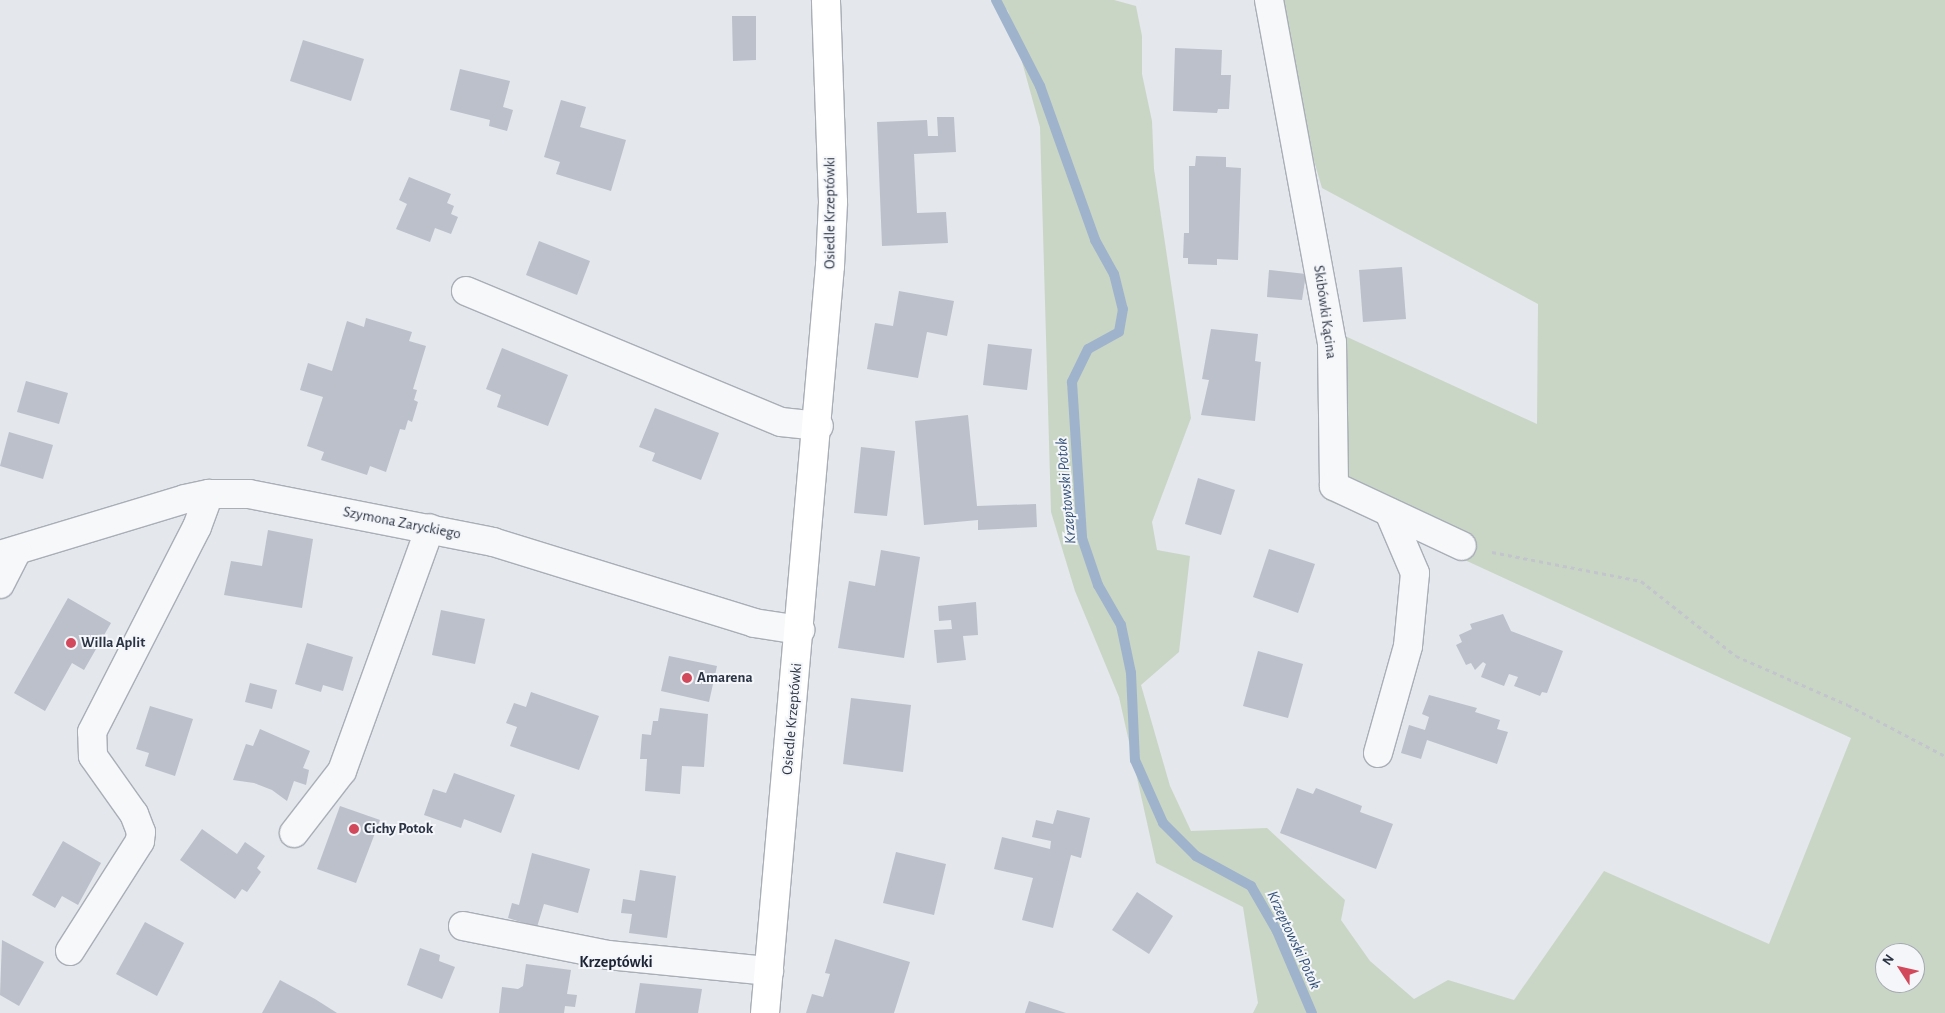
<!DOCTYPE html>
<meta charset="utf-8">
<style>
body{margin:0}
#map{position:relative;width:1945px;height:1013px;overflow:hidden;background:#e4e7ec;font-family:"Alegreya Sans",sans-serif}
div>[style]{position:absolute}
.green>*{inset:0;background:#c9d6c5}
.stream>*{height:10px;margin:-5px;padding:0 5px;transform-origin:5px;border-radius:5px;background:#9fb4cc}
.building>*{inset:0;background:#bbc0ca}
.path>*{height:3px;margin-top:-1.5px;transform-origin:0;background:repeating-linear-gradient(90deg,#c2c5cb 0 4px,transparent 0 8px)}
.roads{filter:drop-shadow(1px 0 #a9aeb7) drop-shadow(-1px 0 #a9aeb7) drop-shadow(0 1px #a9aeb7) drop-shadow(0 -1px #a9aeb7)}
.minor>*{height:28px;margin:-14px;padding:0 14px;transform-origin:14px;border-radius:14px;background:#f7f8fa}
.major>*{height:28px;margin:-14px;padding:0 14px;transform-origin:14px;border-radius:14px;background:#fff}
.dots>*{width:14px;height:14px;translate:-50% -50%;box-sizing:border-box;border:2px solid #f4f6f9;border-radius:50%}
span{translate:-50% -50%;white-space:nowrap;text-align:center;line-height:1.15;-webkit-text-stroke:4px #f4f6f9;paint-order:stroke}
.street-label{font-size:15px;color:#2b3445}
.poi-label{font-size:15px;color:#2b3445;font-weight:700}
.left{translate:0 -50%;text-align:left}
.water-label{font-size:16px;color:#34527a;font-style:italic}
.neighbourhood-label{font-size:16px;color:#1d2536;font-weight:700}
.north{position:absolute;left:1875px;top:943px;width:50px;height:50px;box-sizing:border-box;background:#f4f6f9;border:1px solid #a4a8b1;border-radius:50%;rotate:305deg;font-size:14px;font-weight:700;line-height:20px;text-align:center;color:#2b3445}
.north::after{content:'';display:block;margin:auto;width:18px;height:22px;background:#d1495b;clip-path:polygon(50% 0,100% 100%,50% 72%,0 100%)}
</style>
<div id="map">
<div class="green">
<i style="clip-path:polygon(evenodd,996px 0,1114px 0,1136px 6px,1142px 36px,1142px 74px,1152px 121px,1154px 169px,1191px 418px,1152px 522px,1157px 550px,1190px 556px,1179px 652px,1141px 685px,1170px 786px,1191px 831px,1267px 828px,1345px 900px,1341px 920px,1370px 961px,1414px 999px,1448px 980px,1514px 1000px,1604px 871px,1769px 944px,1851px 738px,1391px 526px,1326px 500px,1321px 325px,1537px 424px,1538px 304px,1322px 188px,1293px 90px,1279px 0,1945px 0,1945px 1013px,1253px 1013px,1258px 1003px,1243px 907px,1156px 863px,1119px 697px,1075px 591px,1051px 512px,1040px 127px,1008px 11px,996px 0,1885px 953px,1915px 953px,1915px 983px,1885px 983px,1885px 953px)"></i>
</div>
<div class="stream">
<i style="left:996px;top:0;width:97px;rotate:62.9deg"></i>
<i style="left:1040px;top:86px;width:164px;rotate:70.3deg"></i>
<i style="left:1095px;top:240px;width:39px;rotate:61deg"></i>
<i style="left:1114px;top:274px;width:36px;rotate:76deg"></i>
<i style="left:1123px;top:309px;width:23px;rotate:100deg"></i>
<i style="left:1119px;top:332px;width:35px;rotate:151deg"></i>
<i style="left:1088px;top:349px;width:37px;rotate:116deg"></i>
<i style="left:1072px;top:382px;width:156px;rotate:86.3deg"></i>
<i style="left:1082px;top:538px;width:50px;rotate:71.2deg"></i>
<i style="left:1098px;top:585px;width:46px;rotate:60.1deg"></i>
<i style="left:1121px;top:625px;width:49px;rotate:78.2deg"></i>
<i style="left:1131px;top:673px;width:87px;rotate:87.4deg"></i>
<i style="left:1135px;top:760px;width:69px;rotate:66deg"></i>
<i style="left:1163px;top:823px;width:47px;rotate:45deg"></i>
<i style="left:1196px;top:856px;width:63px;rotate:28.6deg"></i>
<i style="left:1251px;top:886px;width:52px;rotate:60deg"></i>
<i style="left:1277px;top:931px;width:89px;rotate:66.9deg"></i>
</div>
<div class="building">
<i style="clip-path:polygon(732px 16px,756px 16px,756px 60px,733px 61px)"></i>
<i style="clip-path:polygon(303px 40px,364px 59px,351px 101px,290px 81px)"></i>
<i style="clip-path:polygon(1175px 48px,1222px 50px,1221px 75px,1231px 75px,1229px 109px,1218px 109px,1217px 113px,1173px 111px)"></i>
<i style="clip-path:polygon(460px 69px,510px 81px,503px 107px,513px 110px,507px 131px,489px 126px,490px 120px,450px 110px)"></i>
<i style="clip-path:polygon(561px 100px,586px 107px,580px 127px,626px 140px,611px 191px,556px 174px,560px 162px,544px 157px)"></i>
<i style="clip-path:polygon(937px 117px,954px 117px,956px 152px,914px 154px,917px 213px,946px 212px,948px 243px,882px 246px,877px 122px,927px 120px,928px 136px,938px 136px)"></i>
<i style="clip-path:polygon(1196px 156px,1226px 157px,1226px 167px,1241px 168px,1238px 260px,1217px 259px,1217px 265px,1188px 264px,1188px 258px,1183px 258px,1184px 233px,1189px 233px,1189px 166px,1195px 166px)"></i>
<i style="clip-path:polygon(409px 177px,451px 194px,447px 203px,454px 206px,451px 214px,458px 217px,451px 234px,435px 228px,430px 242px,396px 229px,407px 204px,399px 200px)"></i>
<i style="clip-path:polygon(539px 241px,590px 261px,577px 295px,526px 275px)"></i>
<i style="clip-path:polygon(1402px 267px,1406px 319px,1363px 322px,1359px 270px)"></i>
<i style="clip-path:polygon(1269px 270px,1306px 274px,1302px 300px,1267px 297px)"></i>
<i style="clip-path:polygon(899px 291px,954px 301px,947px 336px,927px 332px,918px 378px,867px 369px,875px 323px,893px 326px)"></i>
<i style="clip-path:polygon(366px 318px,412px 332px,409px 341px,426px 346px,413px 389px,417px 390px,414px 400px,418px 402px,412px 422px,408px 420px,405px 430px,400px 429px,386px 472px,370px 466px,367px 475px,321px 460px,324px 452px,307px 446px,323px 397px,300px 390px,308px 363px,332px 371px,347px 321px,364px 327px)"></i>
<i style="clip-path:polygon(1211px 329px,1258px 334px,1255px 361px,1261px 362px,1255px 421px,1201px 415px,1209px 380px,1202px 379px)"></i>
<i style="clip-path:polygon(988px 344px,1032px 349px,1027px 390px,983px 385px)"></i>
<i style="clip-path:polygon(502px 348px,568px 375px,548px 426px,497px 407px,501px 395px,486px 389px)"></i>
<i style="clip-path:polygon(26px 381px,68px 393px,59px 424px,17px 412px)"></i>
<i style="clip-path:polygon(655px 408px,719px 433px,701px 480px,652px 461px,655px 453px,639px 447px)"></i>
<i style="clip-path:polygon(968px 415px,977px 506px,1036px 504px,1037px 527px,978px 530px,978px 520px,924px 525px,915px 421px)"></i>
<i style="clip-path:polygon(9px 432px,53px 445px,43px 479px,0 466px)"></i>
<i style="clip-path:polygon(861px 447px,895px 451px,887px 516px,854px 513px)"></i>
<i style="clip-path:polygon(1198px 478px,1235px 490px,1221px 535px,1185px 524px)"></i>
<i style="clip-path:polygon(268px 530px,313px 539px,302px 608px,224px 595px,231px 561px,262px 566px)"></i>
<i style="clip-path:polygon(1269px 549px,1315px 564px,1298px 613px,1253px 597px)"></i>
<i style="clip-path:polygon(881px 550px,920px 557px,904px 658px,838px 648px,849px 581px,875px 586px)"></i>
<i style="clip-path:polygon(68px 598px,111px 623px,84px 670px,72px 663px,45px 711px,14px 693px)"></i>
<i style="clip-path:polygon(976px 602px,978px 635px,963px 636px,966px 660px,937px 663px,934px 630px,952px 629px,951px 620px,939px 621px,938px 606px)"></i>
<i style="clip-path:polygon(441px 610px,485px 619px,475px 664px,432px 655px)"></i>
<i style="clip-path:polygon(1503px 614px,1511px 631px,1563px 651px,1547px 693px,1542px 692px,1540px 696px,1514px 686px,1518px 677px,1509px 674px,1504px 686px,1481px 677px,1486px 664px,1483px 662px,1475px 670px,1471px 663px,1466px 665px,1456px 645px,1462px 642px,1459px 635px,1472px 629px,1470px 624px)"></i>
<i style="clip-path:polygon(307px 643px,353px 657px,343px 691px,323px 685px,321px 692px,295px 684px)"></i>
<i style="clip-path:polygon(1258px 651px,1303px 664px,1288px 718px,1243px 706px)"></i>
<i style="clip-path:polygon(669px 656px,717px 666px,709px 702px,661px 691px)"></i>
<i style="clip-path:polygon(250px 683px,277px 690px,272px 709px,245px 702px)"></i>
<i style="clip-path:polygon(531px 692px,599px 716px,579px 770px,510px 746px,517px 727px,506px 723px,514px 703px,526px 707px)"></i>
<i style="clip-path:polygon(1429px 695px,1477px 708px,1475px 712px,1500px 720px,1497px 729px,1508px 732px,1497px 764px,1427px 740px,1421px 759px,1401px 753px,1409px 725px,1425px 730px,1429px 717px,1422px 714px)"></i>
<i style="clip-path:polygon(851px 698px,911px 705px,903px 772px,843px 764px)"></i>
<i style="clip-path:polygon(150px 706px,193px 719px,175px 776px,145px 766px,149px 753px,136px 749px)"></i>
<i style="clip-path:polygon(660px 708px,708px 714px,704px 767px,682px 766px,680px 794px,645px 791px,647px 759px,640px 759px,642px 734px,651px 735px,653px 721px,658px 721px)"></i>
<i style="clip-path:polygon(260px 729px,310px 751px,303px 768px,309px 770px,306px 785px,294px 781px,287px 801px,272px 790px,254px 783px,233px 780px,246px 744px,253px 746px)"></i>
<i style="clip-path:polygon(454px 773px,515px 795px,501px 833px,464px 819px,461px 828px,424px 815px,433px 789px,446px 793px)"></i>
<i style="clip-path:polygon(1297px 788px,1313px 794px,1316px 788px,1362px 806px,1360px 812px,1393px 824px,1376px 869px,1280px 833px)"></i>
<i style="clip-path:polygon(340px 806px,380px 820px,356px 883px,317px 869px)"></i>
<i style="clip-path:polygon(1057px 810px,1090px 818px,1081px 858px,1071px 855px,1053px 928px,1022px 920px,1033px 878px,994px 869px,1002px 837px,1050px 849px,1051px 841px,1032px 837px,1036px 820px,1053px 824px)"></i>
<i style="clip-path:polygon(202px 829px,237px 854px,245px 842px,265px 856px,257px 868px,261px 872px,247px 892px,242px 889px,235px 899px,180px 860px)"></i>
<i style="clip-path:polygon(63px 841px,101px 863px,78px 905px,62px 896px,55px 908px,32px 895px)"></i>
<i style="clip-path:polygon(896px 852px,946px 864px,934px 915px,883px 903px)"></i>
<i style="clip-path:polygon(532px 853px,590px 869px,578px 913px,544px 904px,537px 927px,508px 918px,512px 903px,519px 905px)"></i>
<i style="clip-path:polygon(640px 870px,676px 876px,667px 938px,629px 933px,632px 914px,621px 913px,623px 899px,635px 901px)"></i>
<i style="clip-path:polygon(1137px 892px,1173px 916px,1149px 954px,1112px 930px)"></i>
<i style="clip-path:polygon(145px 922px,184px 943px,157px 996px,116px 974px)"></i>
<i style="clip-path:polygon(835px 939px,910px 962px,894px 1013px,806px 1013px,812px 994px,823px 997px,830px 974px,825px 973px)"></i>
<i style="clip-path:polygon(2px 940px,44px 962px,19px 1006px,0 995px)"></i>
<i style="clip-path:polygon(420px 948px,440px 955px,439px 961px,455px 967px,442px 999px,407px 985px)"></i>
<i style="clip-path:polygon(526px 964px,571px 970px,567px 994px,577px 995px,575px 1007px,565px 1006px,564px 1013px,499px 1013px,502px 987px,518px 989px,523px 986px)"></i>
<i style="clip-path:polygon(280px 980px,315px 999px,337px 1013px,262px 1013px)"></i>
<i style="clip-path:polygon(640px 983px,702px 989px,698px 1013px,635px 1013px)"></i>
<i style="clip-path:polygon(1029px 1001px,1066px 1013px,1025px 1013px)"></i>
</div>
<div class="path">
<i style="left:1492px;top:552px;width:152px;rotate:11deg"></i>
<i style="left:1641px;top:581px;width:121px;rotate:38.3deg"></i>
<i style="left:1736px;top:656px;width:122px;rotate:23.6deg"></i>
<i style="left:1848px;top:705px;width:110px;rotate:27.7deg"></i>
</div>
<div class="roads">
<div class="minor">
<i style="left:1269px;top:0;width:348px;rotate:79.6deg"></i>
<i style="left:1332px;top:342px;width:144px;rotate:89.2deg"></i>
<i style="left:1334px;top:486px;width:141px;rotate:25.1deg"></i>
<i style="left:466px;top:291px;width:341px;rotate:22.6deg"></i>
<i style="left:781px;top:422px;width:38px;rotate:6deg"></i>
<i style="left:0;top:555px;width:193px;rotate:-16.8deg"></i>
<i style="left:185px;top:499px;width:25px;rotate:-12deg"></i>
<i style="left:209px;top:494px;width:40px"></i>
<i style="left:249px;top:494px;width:249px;rotate:11.1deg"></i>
<i style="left:493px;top:542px;width:273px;rotate:17.2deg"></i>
<i style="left:754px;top:623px;width:47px;rotate:8.7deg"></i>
<i style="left:0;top:584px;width:37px;rotate:-63deg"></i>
<i style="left:1378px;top:753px;width:111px;rotate:-74.3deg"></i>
<i style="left:1408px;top:646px;width:73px;rotate:-84.5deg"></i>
<i style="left:1415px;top:573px;width:66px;rotate:-113.1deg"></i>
<i style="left:294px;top:833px;width:78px;rotate:-52.3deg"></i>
<i style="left:342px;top:771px;width:258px;rotate:-70.1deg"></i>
<i style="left:463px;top:926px;width:148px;rotate:11.3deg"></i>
<i style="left:608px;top:955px;width:162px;rotate:5.7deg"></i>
<i style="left:70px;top:951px;width:130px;rotate:-57.5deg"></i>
<i style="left:140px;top:841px;width:9px;rotate:-84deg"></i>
<i style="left:141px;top:832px;width:19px;rotate:-111deg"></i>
<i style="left:134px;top:814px;width:71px;rotate:-125.3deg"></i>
<i style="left:93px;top:756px;width:24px;rotate:-92deg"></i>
<i style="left:92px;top:732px;width:230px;rotate:-62.9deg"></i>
<i style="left:197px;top:527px;width:35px;rotate:-70deg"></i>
</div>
<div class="major">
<i style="left:765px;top:1013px;width:750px;rotate:-85.03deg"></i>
<i style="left:830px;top:266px;width:64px;rotate:-87.3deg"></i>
<i style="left:833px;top:202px;width:202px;rotate:-92deg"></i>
</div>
</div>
<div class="dots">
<i style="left:71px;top:643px;background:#d1495b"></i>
<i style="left:687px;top:678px;background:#d1495b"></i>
<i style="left:354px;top:829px;background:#d1495b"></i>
</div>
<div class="street-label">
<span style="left:830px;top:213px;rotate:-90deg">Osiedle Krzeptówki</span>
<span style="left:1325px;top:312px;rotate:82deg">Skibówki Kącina</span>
<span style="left:402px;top:523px;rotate:11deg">Szymona Zaryckiego</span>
<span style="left:792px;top:719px;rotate:-85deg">Osiedle Krzeptówki</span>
</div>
<div class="poi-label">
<span class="left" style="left:81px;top:643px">Willa Aplit</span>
<span class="left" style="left:697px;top:678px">Amarena</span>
<span class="left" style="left:364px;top:829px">Cichy Potok</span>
</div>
<div class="water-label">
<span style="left:1066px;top:491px;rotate:-95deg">Krzeptowski Potok</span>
<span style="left:1294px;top:940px;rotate:65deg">Krzeptowski Potok</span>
</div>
<div class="neighbourhood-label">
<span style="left:616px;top:962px">Krzeptówki</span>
</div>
<div class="north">N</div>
</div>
